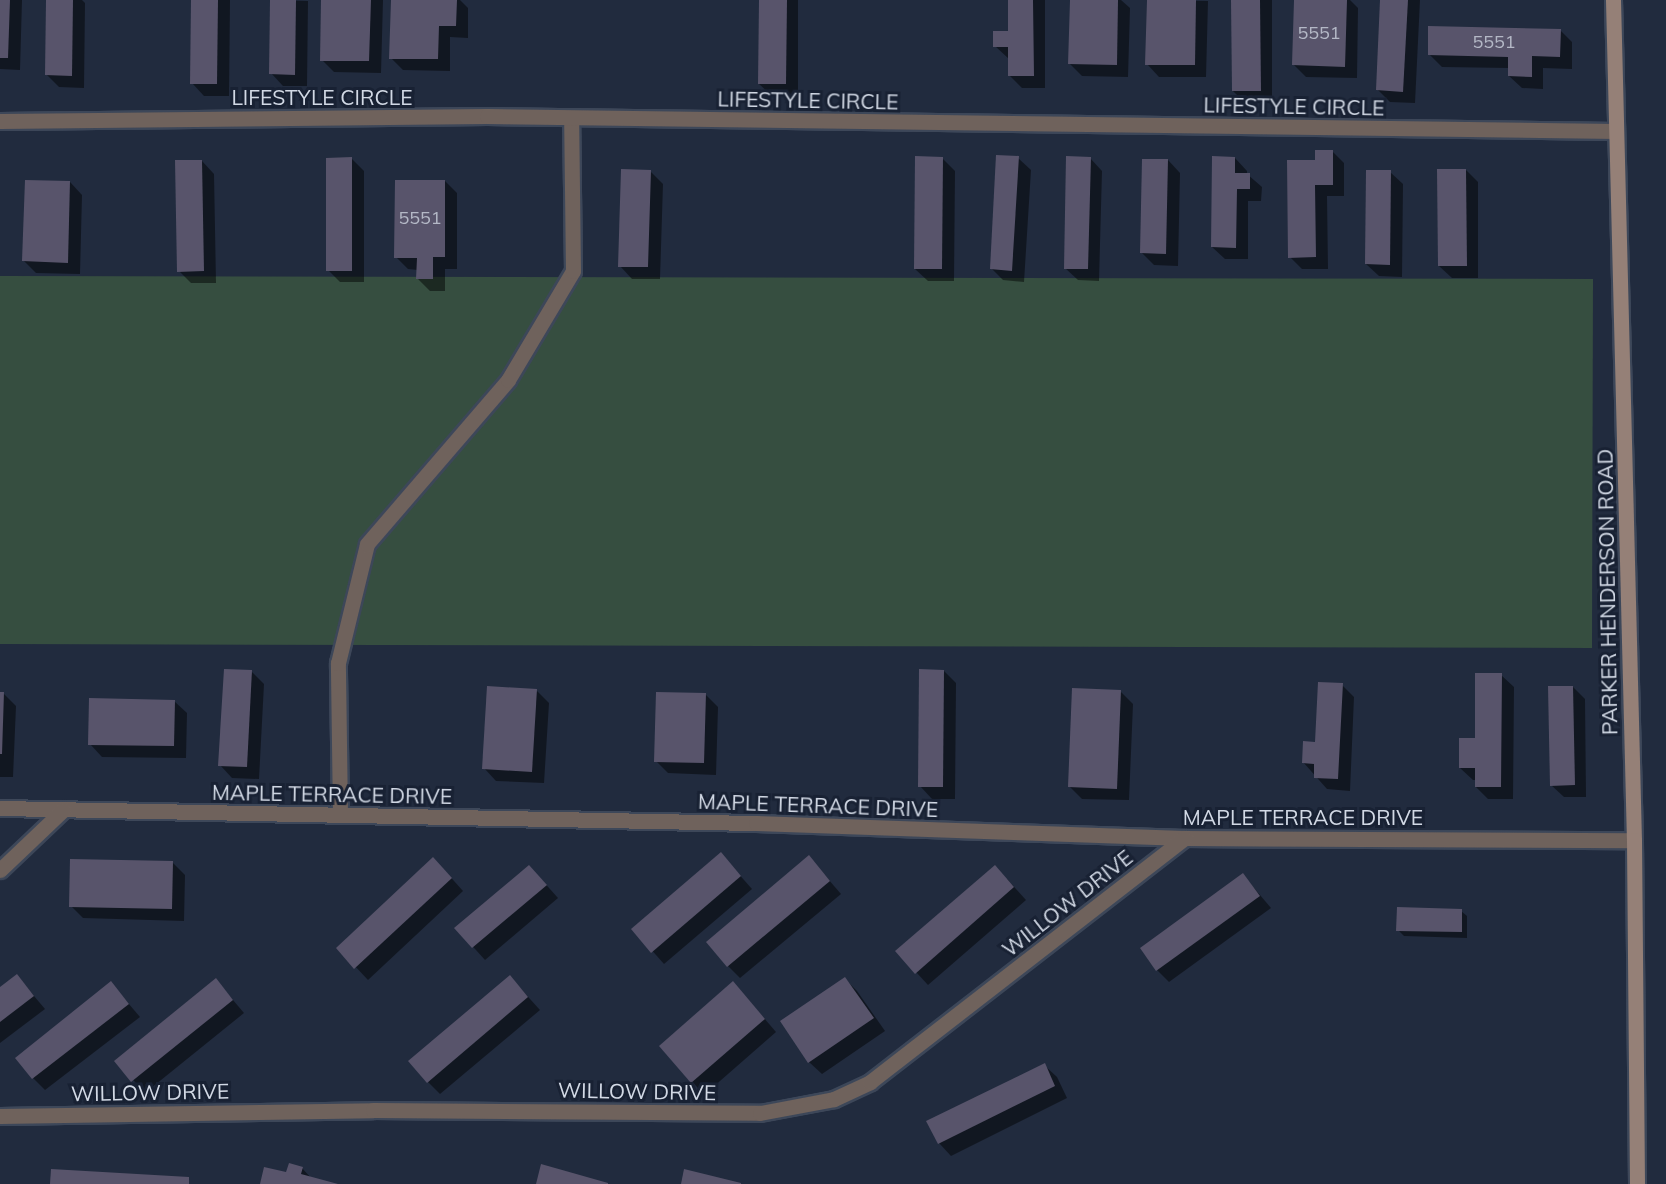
<!DOCTYPE html>
<style>
body{margin:0}
#map{position:relative;width:1666px;height:1184px;overflow:hidden;background:#212b3e;font-family:Mulish,sans-serif}
div>[style]{position:absolute}
.green>*{inset:0;background:#364e40}
.shadow>*{inset:0;background:#0007}
.building>*{inset:0;background:#58546b}
.roads{filter:drop-shadow(2px 0 #3d4759) drop-shadow(-2px 0 #3d4759) drop-shadow(0 2px #3d4759) drop-shadow(0 -2px #3d4759)}
.lane>*{height:15px;margin:-7.5px;padding:0 7.5px;transform-origin:7.5px;border-radius:7.5px;background:#6f625c}
.street>*{height:15px;margin:-7.5px;padding:0 7.5px;transform-origin:7.5px;border-radius:7.5px;background:#6f625c}
.secondary>*{height:15px;margin:-7.5px;padding:0 7.5px;transform-origin:7.5px;border-radius:7.5px;background:#958077}
span{translate:-50% -50%;white-space:nowrap;text-align:center;line-height:1.15;-webkit-text-stroke:6px #182133;paint-order:stroke}
.number-label{font-size:18px;color:#b4b8c6}
.number-label span{-webkit-text-stroke-width:0}
.street-label{font-size:21px;color:#d2d9e5}
</style>
<div id="map">
<div class="green">
<i style="clip-path:polygon(0 276px,1593px 279px,1592px 648px,0 644px)"></i>
</div>
<div class="shadow">
<i style="clip-path:polygon(0 0,22px 0,20px 70px,0 69px)"></i>
<i style="clip-path:polygon(48px 0,82px 0,85px 3px,84px 88px,59px 87px,47px 75px)"></i>
<i style="clip-path:polygon(193px 0,230px 0,229px 96px,204px 96px,192px 83px)"></i>
<i style="clip-path:polygon(271px 0,308px 1px,307px 86px,283px 86px,271px 73px)"></i>
<i style="clip-path:polygon(323px 0,383px 0,381px 73px,334px 72px,322px 60px)"></i>
<i style="clip-path:polygon(392px 0,460px 0,468px 8px,468px 38px,450px 37px,450px 71px,403px 70px,391px 58px)"></i>
<i style="clip-path:polygon(760px 0,798px 0,798px 96px,772px 96px,759px 84px)"></i>
<i style="clip-path:polygon(1009px 0,1045px 0,1045px 88px,1022px 88px,1010px 76px,1009px 59px,995px 46px,1010px 33px)"></i>
<i style="clip-path:polygon(1071px 0,1121px 0,1130px 8px,1128px 77px,1082px 76px,1070px 64px)"></i>
<i style="clip-path:polygon(1148px 0,1208px 1px,1206px 77px,1159px 77px,1147px 64px)"></i>
<i style="clip-path:polygon(1232px 0,1272px 0,1272px 103px,1245px 103px,1233px 91px)"></i>
<i style="clip-path:polygon(1295px 0,1350px 0,1358px 8px,1357px 78px,1306px 77px,1294px 65px)"></i>
<i style="clip-path:polygon(1382px 0,1420px 0,1415px 103px,1390px 102px,1377px 89px)"></i>
<i style="clip-path:polygon(1560px 30px,1572px 42px,1572px 69px,1543px 68px,1543px 89px,1522px 88px,1509px 76px,1509px 68px,1442px 67px,1429px 54px)"></i>
<i style="clip-path:polygon(1332px 151px,1344px 163px,1344px 196px,1327px 196px,1328px 269px,1302px 269px,1290px 257px,1316px 161px)"></i>
<i style="clip-path:polygon(351px 158px,364px 171px,364px 282px,340px 282px,328px 270px)"></i>
<i style="clip-path:polygon(942px 158px,955px 171px,954px 281px,928px 281px,915px 269px)"></i>
<i style="clip-path:polygon(1018px 158px,1031px 170px,1024px 282px,1003px 280px,991px 268px)"></i>
<i style="clip-path:polygon(1090px 158px,1102px 171px,1099px 281px,1078px 280px,1065px 268px)"></i>
<i style="clip-path:polygon(1235px 158px,1247px 171px,1247px 174px,1262px 187px,1261px 201px,1248px 201px,1248px 259px,1225px 259px,1212px 247px)"></i>
<i style="clip-path:polygon(1168px 160px,1180px 173px,1178px 266px,1154px 265px,1142px 253px)"></i>
<i style="clip-path:polygon(202px 161px,214px 174px,216px 283px,191px 283px,179px 271px)"></i>
<i style="clip-path:polygon(1466px 170px,1478px 182px,1478px 278px,1452px 278px,1439px 266px)"></i>
<i style="clip-path:polygon(650px 171px,663px 184px,660px 279px,632px 279px,620px 266px)"></i>
<i style="clip-path:polygon(1390px 172px,1403px 184px,1402px 277px,1379px 276px,1366px 264px)"></i>
<i style="clip-path:polygon(445px 181px,457px 193px,457px 269px,445px 269px,445px 291px,430px 291px,418px 279px,418px 270px,408px 269px,396px 257px)"></i>
<i style="clip-path:polygon(70px 182px,82px 195px,80px 274px,36px 273px,24px 261px)"></i>
<i style="clip-path:polygon(944px 671px,956px 683px,955px 799px,932px 799px,920px 786px)"></i>
<i style="clip-path:polygon(252px 672px,264px 684px,259px 779px,232px 778px,220px 765px)"></i>
<i style="clip-path:polygon(1501px 675px,1514px 687px,1513px 799px,1488px 799px,1476px 787px,1476px 780px,1473px 780px,1460px 768px,1476px 739px)"></i>
<i style="clip-path:polygon(1342px 685px,1354px 697px,1350px 791px,1327px 789px,1303px 762px,1316px 744px)"></i>
<i style="clip-path:polygon(1573px 687px,1585px 699px,1586px 797px,1564px 797px,1551px 785px)"></i>
<i style="clip-path:polygon(537px 691px,549px 703px,544px 783px,496px 781px,484px 768px)"></i>
<i style="clip-path:polygon(1120px 691px,1133px 704px,1129px 800px,1082px 799px,1069px 786px)"></i>
<i style="clip-path:polygon(0 694px,4px 694px,16px 706px,13px 777px,0 777px)"></i>
<i style="clip-path:polygon(705px 694px,718px 707px,716px 775px,668px 773px,656px 761px)"></i>
<i style="clip-path:polygon(174px 701px,187px 713px,186px 758px,102px 757px,90px 744px)"></i>
<i style="clip-path:polygon(721px 854px,752px 889px,664px 964px,633px 929px)"></i>
<i style="clip-path:polygon(809px 857px,841px 894px,740px 978px,728px 966px)"></i>
<i style="clip-path:polygon(173px 863px,185px 875px,184px 921px,83px 918px,71px 906px)"></i>
<i style="clip-path:polygon(446px 872px,463px 891px,368px 980px,338px 948px)"></i>
<i style="clip-path:polygon(1243px 875px,1271px 908px,1169px 982px,1157px 970px)"></i>
<i style="clip-path:polygon(541px 879px,558px 898px,485px 960px,456px 928px)"></i>
<i style="clip-path:polygon(1007px 879px,1026px 900px,928px 985px,916px 972px)"></i>
<i style="clip-path:polygon(1461px 911px,1467px 916px,1467px 938px,1404px 936px,1398px 930px)"></i>
<i style="clip-path:polygon(17px 976px,45px 1009px,0 1043px,0 989px)"></i>
<i style="clip-path:polygon(510px 977px,540px 1010px,440px 1094px,428px 1082px)"></i>
<i style="clip-path:polygon(845px 979px,857px 991px,885px 1031px,822px 1074px,809px 1062px)"></i>
<i style="clip-path:polygon(216px 980px,244px 1013px,145px 1093px,116px 1061px)"></i>
<i style="clip-path:polygon(111px 983px,140px 1017px,45px 1090px,33px 1078px)"></i>
<i style="clip-path:polygon(745px 996px,776px 1032px,704px 1095px,661px 1046px)"></i>
<i style="clip-path:polygon(1044px 1065px,1057px 1077px,1067px 1098px,951px 1156px,939px 1143px)"></i>
<i style="clip-path:polygon(302px 1168px,311px 1178px,335px 1184px,261px 1184px)"></i>
</div>
<div class="building">
<i style="clip-path:polygon(0 0,10px 0,8px 58px,0 58px)"></i>
<i style="clip-path:polygon(46px 0,73px 0,72px 76px,45px 75px)"></i>
<i style="clip-path:polygon(191px 0,218px 0,217px 84px,190px 84px)"></i>
<i style="clip-path:polygon(270px 0,296px 0,295px 75px,269px 74px)"></i>
<i style="clip-path:polygon(321px 0,371px 0,369px 61px,320px 61px)"></i>
<i style="clip-path:polygon(391px 0,457px 0,456px 26px,439px 26px,438px 59px,389px 59px)"></i>
<i style="clip-path:polygon(759px 0,787px 0,786px 84px,758px 84px)"></i>
<i style="clip-path:polygon(1008px 0,1033px 0,1034px 76px,1008px 76px,1008px 47px,993px 47px,993px 31px,1008px 31px)"></i>
<i style="clip-path:polygon(1070px 0,1118px 0,1117px 65px,1068px 64px)"></i>
<i style="clip-path:polygon(1147px 0,1196px 0,1195px 65px,1145px 65px)"></i>
<i style="clip-path:polygon(1231px 0,1260px 0,1261px 91px,1232px 91px)"></i>
<i style="clip-path:polygon(1294px 0,1347px 0,1345px 67px,1292px 65px)"></i>
<i style="clip-path:polygon(1380px 0,1408px 0,1403px 92px,1376px 90px)"></i>
<i style="clip-path:polygon(1428px 26px,1561px 29px,1560px 57px,1532px 56px,1532px 77px,1508px 76px,1508px 57px,1428px 55px)"></i>
<i style="clip-path:polygon(1315px 150px,1333px 150px,1333px 185px,1315px 185px,1316px 257px,1288px 258px,1287px 160px,1315px 160px)"></i>
<i style="clip-path:polygon(996px 155px,1019px 156px,1012px 271px,990px 269px)"></i>
<i style="clip-path:polygon(915px 156px,943px 157px,942px 269px,914px 269px)"></i>
<i style="clip-path:polygon(1066px 156px,1091px 157px,1088px 269px,1064px 269px)"></i>
<i style="clip-path:polygon(1212px 156px,1235px 157px,1235px 173px,1250px 173px,1250px 189px,1237px 189px,1236px 248px,1211px 247px)"></i>
<i style="clip-path:polygon(352px 157px,352px 271px,326px 271px,326px 158px)"></i>
<i style="clip-path:polygon(1142px 159px,1168px 159px,1166px 254px,1140px 253px)"></i>
<i style="clip-path:polygon(175px 160px,202px 160px,204px 271px,177px 272px)"></i>
<i style="clip-path:polygon(621px 169px,651px 170px,648px 267px,618px 267px)"></i>
<i style="clip-path:polygon(1437px 169px,1466px 169px,1467px 266px,1438px 266px)"></i>
<i style="clip-path:polygon(1366px 170px,1391px 170px,1390px 265px,1365px 264px)"></i>
<i style="clip-path:polygon(25px 180px,70px 181px,68px 263px,22px 261px)"></i>
<i style="clip-path:polygon(395px 180px,445px 180px,445px 257px,433px 257px,433px 279px,416px 279px,417px 258px,394px 258px)"></i>
<i style="clip-path:polygon(224px 669px,252px 670px,247px 767px,218px 766px)"></i>
<i style="clip-path:polygon(919px 669px,944px 670px,943px 787px,918px 787px)"></i>
<i style="clip-path:polygon(1475px 673px,1502px 673px,1501px 787px,1475px 787px,1475px 768px,1459px 768px,1459px 738px,1475px 738px)"></i>
<i style="clip-path:polygon(1318px 682px,1343px 683px,1338px 779px,1314px 778px,1314px 764px,1302px 763px,1303px 741px,1315px 742px)"></i>
<i style="clip-path:polygon(487px 686px,537px 689px,532px 772px,482px 769px)"></i>
<i style="clip-path:polygon(1548px 686px,1573px 686px,1575px 785px,1550px 786px)"></i>
<i style="clip-path:polygon(1072px 688px,1121px 690px,1117px 789px,1068px 787px)"></i>
<i style="clip-path:polygon(0 692px,4px 692px,2px 754px,0 754px)"></i>
<i style="clip-path:polygon(656px 692px,706px 693px,704px 763px,654px 762px)"></i>
<i style="clip-path:polygon(89px 698px,175px 700px,174px 746px,88px 745px)"></i>
<i style="clip-path:polygon(721px 852px,741px 876px,651px 953px,631px 929px)"></i>
<i style="clip-path:polygon(809px 855px,830px 881px,727px 967px,706px 942px)"></i>
<i style="clip-path:polygon(433px 857px,452px 878px,354px 969px,336px 948px)"></i>
<i style="clip-path:polygon(70px 859px,173px 861px,172px 909px,69px 907px)"></i>
<i style="clip-path:polygon(529px 865px,547px 885px,472px 948px,454px 928px)"></i>
<i style="clip-path:polygon(995px 865px,1014px 887px,915px 974px,895px 951px)"></i>
<i style="clip-path:polygon(1243px 873px,1260px 896px,1156px 971px,1140px 948px)"></i>
<i style="clip-path:polygon(1397px 907px,1462px 909px,1462px 932px,1396px 931px)"></i>
<i style="clip-path:polygon(17px 974px,34px 996px,0 1022px,0 987px)"></i>
<i style="clip-path:polygon(510px 975px,528px 997px,427px 1083px,408px 1061px)"></i>
<i style="clip-path:polygon(845px 977px,874px 1018px,808px 1063px,780px 1021px)"></i>
<i style="clip-path:polygon(216px 978px,233px 1000px,131px 1082px,114px 1061px)"></i>
<i style="clip-path:polygon(111px 981px,129px 1004px,32px 1079px,15px 1058px)"></i>
<i style="clip-path:polygon(733px 981px,765px 1019px,691px 1083px,659px 1046px)"></i>
<i style="clip-path:polygon(1045px 1063px,1055px 1086px,938px 1144px,926px 1121px)"></i>
<i style="clip-path:polygon(289px 1163px,303px 1167px,301px 1174px,338px 1184px,260px 1184px,264px 1167px,286px 1172px)"></i>
<i style="clip-path:polygon(541px 1164px,608px 1183px,608px 1184px,536px 1184px)"></i>
<i style="clip-path:polygon(51px 1169px,189px 1177px,189px 1184px,50px 1184px)"></i>
<i style="clip-path:polygon(684px 1169px,741px 1183px,741px 1184px,681px 1184px)"></i>
</div>
<div class="roads">
<div class="lane">
<i style="left:340px;top:815px;width:152px;rotate:-90.8deg"></i>
<i style="left:338px;top:663px;width:122px;rotate:-76.3deg"></i>
<i style="left:367px;top:544px;width:216px;rotate:-49.3deg"></i>
<i style="left:508px;top:380px;width:127px;rotate:-59.2deg"></i>
<i style="left:573px;top:271px;width:153px;rotate:-90.7deg"></i>
</div>
<div class="street">
<i style="left:0;top:121px;width:487px;rotate:-0.6deg"></i>
<i style="left:487px;top:116px;width:1129px;rotate:0.76deg"></i>
<i style="left:0;top:808px;width:756px;rotate:1.14deg"></i>
<i style="left:756px;top:823px;width:428px;rotate:2deg"></i>
<i style="left:1184px;top:838px;width:450px;rotate:0.3deg"></i>
<i style="left:0;top:870px;width:87px;rotate:-43.6deg"></i>
<i style="left:0;top:1116px;width:373px;rotate:-0.9deg"></i>
<i style="left:373px;top:1110px;width:387px;rotate:0.4deg"></i>
<i style="left:760px;top:1113px;width:75px;rotate:-10.7deg"></i>
<i style="left:834px;top:1099px;width:40px;rotate:-25deg"></i>
<i style="left:870px;top:1082px;width:398px;rotate:-37.8deg"></i>
</div>
<div class="secondary">
<i style="left:1613px;top:0;width:840px;rotate:88.57deg"></i>
<i style="left:1634px;top:840px;width:344px;rotate:89.5deg"></i>
</div>
</div>
<div class="number-label">
<span style="left:1319px;top:33px">5551</span>
<span style="left:1494px;top:42px">5551</span>
<span style="left:420px;top:218px">5551</span>
</div>
<div class="street-label">
<span style="left:322px;top:97px">LIFESTYLE CIRCLE</span>
<span style="left:808px;top:100px;rotate:1deg">LIFESTYLE CIRCLE</span>
<span style="left:1294px;top:106px;rotate:1deg">LIFESTYLE CIRCLE</span>
<span style="left:1607px;top:592px;rotate:-91deg">PARKER HENDERSON ROAD</span>
<span style="left:332px;top:794px;rotate:1deg">MAPLE TERRACE DRIVE</span>
<span style="left:818px;top:805px;rotate:2deg">MAPLE TERRACE DRIVE</span>
<span style="left:1303px;top:817px">MAPLE TERRACE DRIVE</span>
<span style="left:1067px;top:903px;rotate:-38deg">WILLOW DRIVE</span>
<span style="left:637px;top:1091px;rotate:1deg">WILLOW DRIVE</span>
<span style="left:150px;top:1092px;rotate:-1deg">WILLOW DRIVE</span>
</div>
</div>
